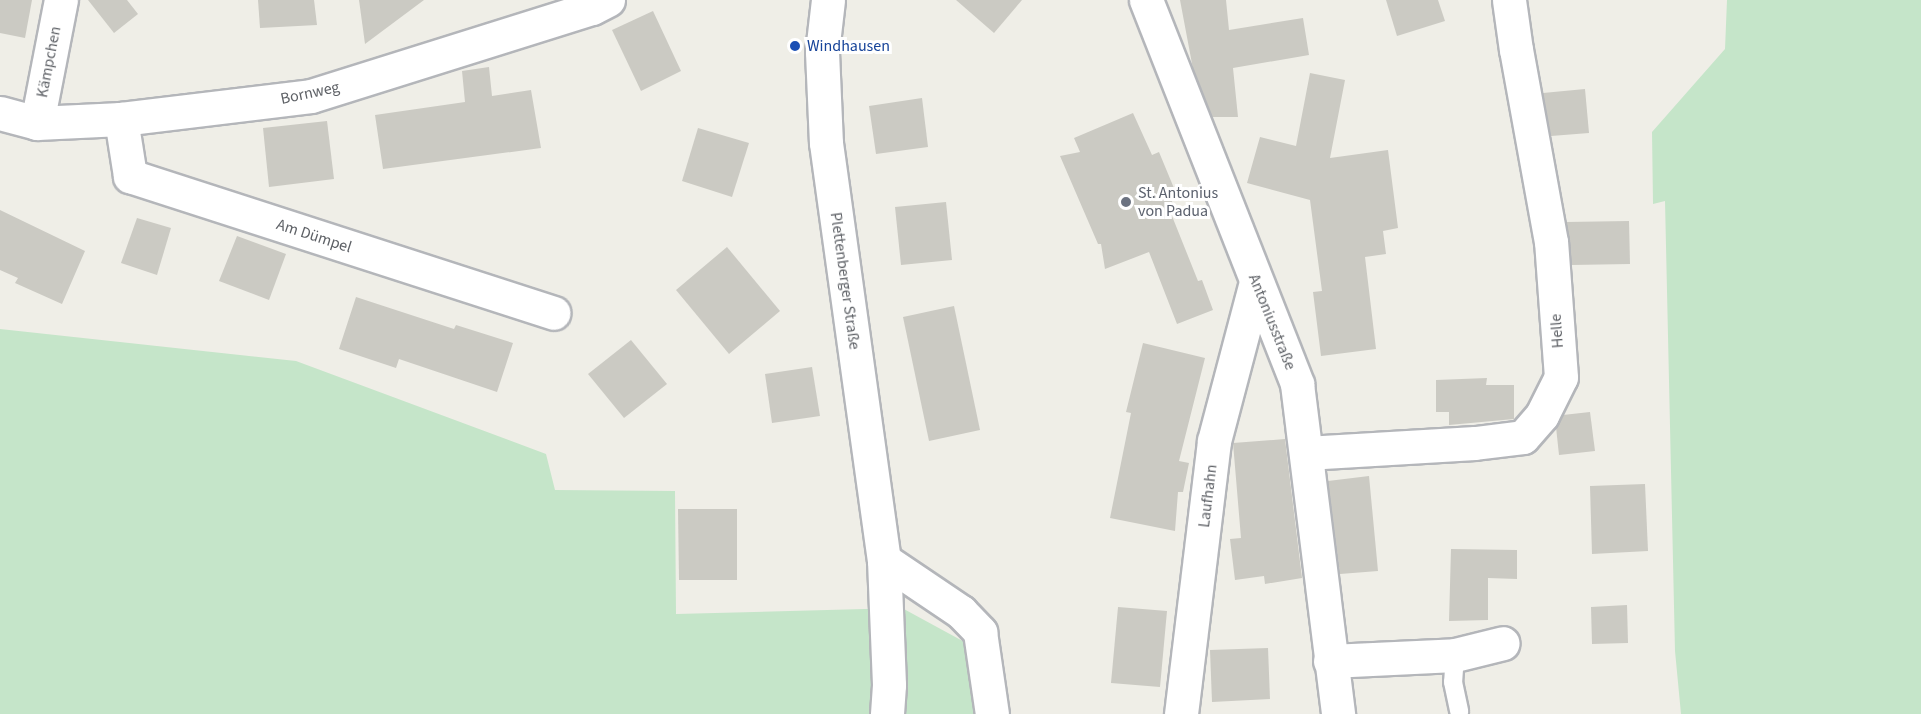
<!DOCTYPE html>
<meta charset="utf-8">
<style>
body{margin:0}
#map{position:relative;width:1921px;height:714px;overflow:hidden;background:#efeee7;font-family:"Source Sans 3",sans-serif}
div>[style]{position:absolute}
.green>*{inset:0;background:#c5e5c9}
.building>*{inset:0;background:#cbcac3}
.roads{filter:drop-shadow(2px 0 #b4b6ba) drop-shadow(-2px 0 #b4b6ba) drop-shadow(0 2px #b4b6ba) drop-shadow(0 -2px #b4b6ba)}
.service>*{height:18px;margin:-9px;padding:0 9px;transform-origin:9px;border-radius:9px;background:#fff}
.minor>*{height:33px;margin:-16.5px;padding:0 16.5px;transform-origin:16.5px;border-radius:16.5px;background:#fff}
.secondary>*{height:33px;margin:-16.5px;padding:0 16.5px;transform-origin:16.5px;border-radius:16.5px;background:#fff}
.dots>*{width:16px;height:16px;translate:-50% -50%;box-sizing:border-box;border:3px solid #fff;border-radius:50%}
span{translate:-50% -50%;white-space:nowrap;text-align:center;line-height:1.15;-webkit-text-stroke:6px #fff;paint-order:stroke}
.transit-label{font-size:16px;color:#164399}
.left{translate:0 -50%;text-align:left}
.street-label{font-size:16px;color:#5e6166}
.worship-label{font-size:16px;color:#5b616d}
</style>
<div id="map">
<div class="green">
<i style="clip-path:polygon(1727px 0,1921px 0,1921px 714px,1681px 714px,1675px 651px,1665px 201px,1653px 204px,1652px 132px,1725px 49px)"></i>
<i style="clip-path:polygon(0 329px,296px 361px,546px 454px,555px 490px,675px 491px,676px 614px,902px 608px,970px 645px,976px 714px,0 714px)"></i>
</div>
<div class="building">
<i style="clip-path:polygon(0 0,32px 0,25px 38px,0 33px)"></i>
<i style="clip-path:polygon(88px 0,127px 0,138px 14px,114px 33px)"></i>
<i style="clip-path:polygon(258px 0,314px 0,317px 25px,260px 28px)"></i>
<i style="clip-path:polygon(359px 0,424px 0,365px 44px)"></i>
<i style="clip-path:polygon(956px 0,1022px 0,994px 33px)"></i>
<i style="clip-path:polygon(1180px 0,1226px 0,1229px 30px,1303px 18px,1309px 55px,1233px 68px,1238px 117px,1212px 117px,1193px 69px)"></i>
<i style="clip-path:polygon(1386px 0,1438px 0,1445px 21px,1397px 36px)"></i>
<i style="clip-path:polygon(653px 11px,681px 71px,641px 91px,612px 30px)"></i>
<i style="clip-path:polygon(489px 67px,492px 96px,531px 90px,541px 148px,383px 169px,375px 115px,465px 102px,462px 71px)"></i>
<i style="clip-path:polygon(1310px 73px,1345px 80px,1330px 158px,1388px 150px,1398px 228px,1383px 231px,1386px 254px,1365px 257px,1376px 349px,1321px 356px,1313px 292px,1322px 291px,1310px 200px,1247px 183px,1260px 137px,1296px 146px)"></i>
<i style="clip-path:polygon(1585px 89px,1589px 133px,1551px 136px,1543px 93px)"></i>
<i style="clip-path:polygon(922px 98px,928px 147px,876px 154px,869px 106px)"></i>
<i style="clip-path:polygon(1133px 113px,1152px 155px,1159px 152px,1176px 193px,1170px 196px,1175px 209px,1170px 211px,1198px 281px,1202px 280px,1213px 310px,1177px 324px,1149px 252px,1105px 269px,1101px 244px,1098px 244px,1060px 156px,1080px 152px,1074px 138px)"></i>
<i style="clip-path:polygon(327px 121px,334px 179px,269px 187px,263px 128px)"></i>
<i style="clip-path:polygon(698px 128px,749px 143px,732px 197px,682px 181px)"></i>
<i style="clip-path:polygon(946px 202px,952px 260px,901px 265px,895px 207px)"></i>
<i style="clip-path:polygon(0 210px,85px 251px,62px 304px,15px 283px,18px 278px,0 270px)"></i>
<i style="clip-path:polygon(137px 218px,171px 228px,157px 275px,121px 263px)"></i>
<i style="clip-path:polygon(1629px 221px,1630px 264px,1571px 265px,1566px 222px)"></i>
<i style="clip-path:polygon(237px 236px,286px 254px,269px 300px,219px 281px)"></i>
<i style="clip-path:polygon(727px 247px,780px 311px,729px 354px,676px 290px)"></i>
<i style="clip-path:polygon(356px 297px,454px 329px,456px 325px,513px 343px,497px 392px,399px 359px,396px 368px,339px 349px)"></i>
<i style="clip-path:polygon(954px 306px,980px 430px,929px 441px,903px 317px)"></i>
<i style="clip-path:polygon(631px 340px,667px 384px,624px 418px,588px 374px)"></i>
<i style="clip-path:polygon(1143px 343px,1205px 358px,1179px 461px,1189px 463px,1183px 492px,1178px 492px,1175px 531px,1110px 518px,1131px 413px,1126px 412px)"></i>
<i style="clip-path:polygon(812px 367px,820px 416px,772px 423px,765px 374px)"></i>
<i style="clip-path:polygon(1487px 378px,1486px 385px,1514px 385px,1514px 419px,1449px 425px,1449px 412px,1436px 412px,1436px 380px)"></i>
<i style="clip-path:polygon(1590px 412px,1595px 451px,1559px 455px,1556px 427px,1563px 415px)"></i>
<i style="clip-path:polygon(1285px 439px,1302px 578px,1265px 584px,1264px 576px,1235px 580px,1230px 539px,1241px 538px,1233px 443px)"></i>
<i style="clip-path:polygon(1369px 476px,1378px 571px,1340px 574px,1328px 481px)"></i>
<i style="clip-path:polygon(1645px 484px,1648px 551px,1592px 554px,1590px 486px)"></i>
<i style="clip-path:polygon(678px 509px,737px 509px,737px 580px,679px 580px)"></i>
<i style="clip-path:polygon(1451px 549px,1517px 550px,1517px 579px,1488px 578px,1488px 620px,1449px 621px)"></i>
<i style="clip-path:polygon(1627px 605px,1628px 643px,1592px 644px,1591px 607px)"></i>
<i style="clip-path:polygon(1118px 607px,1167px 611px,1160px 687px,1111px 683px)"></i>
<i style="clip-path:polygon(1268px 648px,1270px 699px,1212px 702px,1210px 650px)"></i>
</div>
<div class="roads">
<div class="service">
<i style="left:1455px;top:655px;width:27px;rotate:94deg"></i>
<i style="left:1453px;top:682px;width:30px;rotate:78deg"></i>
</div>
<div class="minor">
<i style="left:1146px;top:0;width:413px;rotate:68.5deg"></i>
<i style="left:1297px;top:384px;width:333px;rotate:82.9deg"></i>
<i style="left:0;top:113px;width:38px;rotate:15deg"></i>
<i style="left:37px;top:123px;width:84px;rotate:-2.7deg"></i>
<i style="left:121px;top:119px;width:191px;rotate:-6.9deg"></i>
<i style="left:311px;top:96px;width:294px;rotate:-17.4deg"></i>
<i style="left:592px;top:8px;width:18px;rotate:-27deg"></i>
<i style="left:121px;top:119px;width:58px;rotate:81deg"></i>
<i style="left:130px;top:176px;width:445px;rotate:17.9deg"></i>
<i style="left:37px;top:123px;width:125px;rotate:-79deg"></i>
<i style="left:1306px;top:453px;width:169px;rotate:-3.4deg"></i>
<i style="left:1475px;top:443px;width:48px;rotate:-7.1deg"></i>
<i style="left:1523px;top:437px;width:29px;rotate:-49deg"></i>
<i style="left:1542px;top:415px;width:42px;rotate:-63.4deg"></i>
<i style="left:1561px;top:377px;width:135px;rotate:-94.2deg"></i>
<i style="left:1551px;top:242px;width:195px;rotate:-100.3deg"></i>
<i style="left:1516px;top:50px;width:50px;rotate:-98deg"></i>
<i style="left:884px;top:560px;width:93px;rotate:34deg"></i>
<i style="left:961px;top:612px;width:28px;rotate:46deg"></i>
<i style="left:980px;top:632px;width:83px;rotate:81.7deg"></i>
<i style="left:1330px;top:661px;width:125px;rotate:-2.7deg"></i>
<i style="left:1455px;top:655px;width:49px;rotate:-14deg"></i>
<i style="left:1181px;top:714px;width:275px;rotate:-83.1deg"></i>
<i style="left:1214px;top:441px;width:164px;rotate:-75.2deg"></i>
</div>
<div class="secondary">
<i style="left:828px;top:0;width:52px;rotate:96.6deg"></i>
<i style="left:822px;top:52px;width:91px;rotate:87.5deg"></i>
<i style="left:826px;top:143px;width:421px;rotate:82.1deg"></i>
<i style="left:884px;top:560px;width:125px;rotate:87.7deg"></i>
<i style="left:889px;top:685px;width:29px;rotate:94deg"></i>
</div>
</div>
<div class="dots">
<i style="left:795px;top:46px;background:#1a4fb4"></i>
<i style="left:1126px;top:202px;background:#6b7280"></i>
</div>
<div class="transit-label">
<span class="left" style="left:807px;top:46px">Windhausen</span>
</div>
<div class="street-label">
<span style="left:49px;top:62px;rotate:-79deg">Kämpchen</span>
<span style="left:310px;top:93px;rotate:-12deg">Bornweg</span>
<span style="left:314px;top:236px;rotate:18deg">Am Dümpel</span>
<span style="left:845px;top:281px;rotate:82deg">Plettenberger Straße</span>
<span style="left:1272px;top:322px;rotate:68deg">Antoniusstraße</span>
<span style="left:1557px;top:331px;rotate:-94deg">Helle</span>
<span style="left:1208px;top:496px;rotate:-83deg">Laufhahn</span>
</div>
<div class="worship-label">
<span class="left" style="left:1138px;top:202px">St. Antonius<br>von Padua</span>
</div>
</div>
